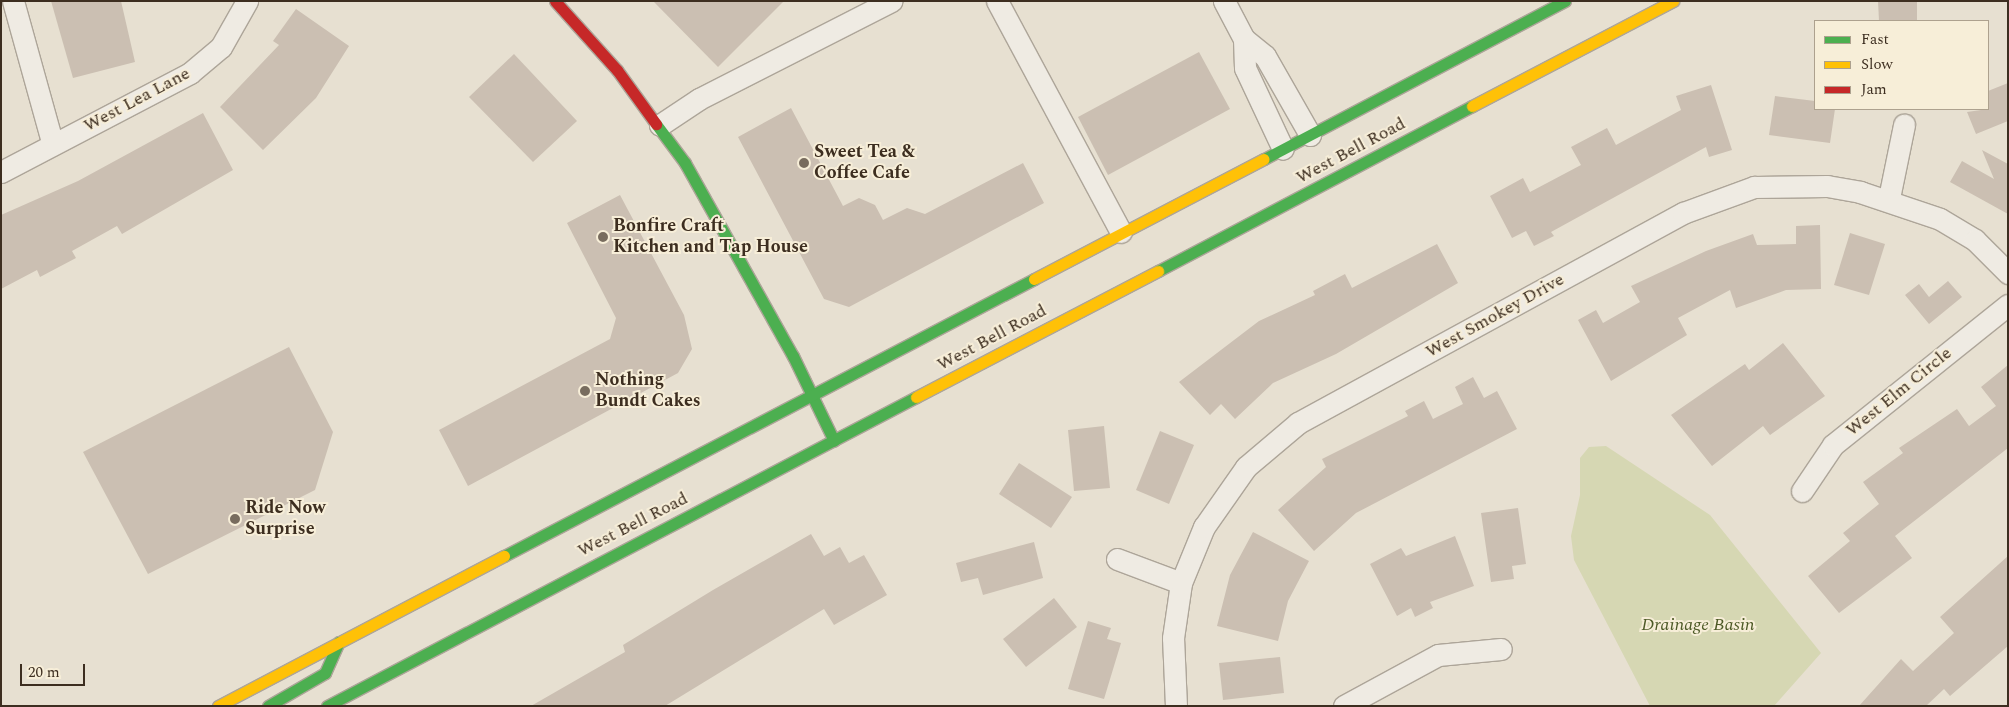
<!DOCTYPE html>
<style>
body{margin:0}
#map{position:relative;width:2009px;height:707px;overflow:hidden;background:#e7e0d1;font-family:Spectral,serif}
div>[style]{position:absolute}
.green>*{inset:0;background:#d6d7b3}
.building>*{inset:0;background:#cbbfb2}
.roads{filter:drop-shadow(1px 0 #ada599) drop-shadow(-1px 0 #ada599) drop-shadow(0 1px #ada599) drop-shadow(0 -1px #ada599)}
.street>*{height:21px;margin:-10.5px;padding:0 10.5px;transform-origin:10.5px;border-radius:10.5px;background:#efebe3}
.fast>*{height:11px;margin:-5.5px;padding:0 5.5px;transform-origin:5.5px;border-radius:5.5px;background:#4caf50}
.slow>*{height:11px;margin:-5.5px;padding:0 5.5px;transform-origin:5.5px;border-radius:5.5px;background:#ffc107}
.jam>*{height:11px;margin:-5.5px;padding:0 5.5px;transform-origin:5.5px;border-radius:5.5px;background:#c62828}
.dots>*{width:14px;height:14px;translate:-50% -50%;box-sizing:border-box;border:2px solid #f7eed8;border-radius:50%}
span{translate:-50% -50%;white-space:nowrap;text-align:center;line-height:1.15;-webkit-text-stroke:4px #f7eed8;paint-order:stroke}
.street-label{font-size:18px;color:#3d2e20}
.poi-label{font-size:18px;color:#3d2e20;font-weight:700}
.left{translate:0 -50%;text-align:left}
.park-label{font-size:18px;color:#4d5a26;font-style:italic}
.frame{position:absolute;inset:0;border:2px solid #3d2e20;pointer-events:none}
.legend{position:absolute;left:1814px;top:20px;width:175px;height:90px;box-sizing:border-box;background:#f7eed8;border:1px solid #ada18e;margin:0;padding:6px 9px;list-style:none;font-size:15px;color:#3d2e20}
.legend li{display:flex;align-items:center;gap:10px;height:25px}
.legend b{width:25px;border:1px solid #ada18e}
.scale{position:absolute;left:20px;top:664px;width:65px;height:22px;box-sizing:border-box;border:2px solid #3d2e20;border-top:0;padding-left:6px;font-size:15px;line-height:18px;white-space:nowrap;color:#3d2e20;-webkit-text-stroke:4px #f7eed8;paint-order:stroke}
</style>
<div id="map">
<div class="green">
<i style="clip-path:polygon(1606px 446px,1710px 515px,1821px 653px,1774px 706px,1650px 706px,1574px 560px,1571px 536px,1580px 495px,1580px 458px,1589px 447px)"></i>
</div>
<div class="building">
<i style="clip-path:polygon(51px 1px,121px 1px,135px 62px,73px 78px)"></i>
<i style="clip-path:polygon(653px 1px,784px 1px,718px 67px)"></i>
<i style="clip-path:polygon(1878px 1px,1917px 1px,1917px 21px,1879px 21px)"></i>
<i style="clip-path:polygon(296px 9px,349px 46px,316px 98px,263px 150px,220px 107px,279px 45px,273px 41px)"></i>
<i style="clip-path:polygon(1199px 52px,1230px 109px,1108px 175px,1078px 117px)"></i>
<i style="clip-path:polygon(514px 54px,577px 121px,533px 162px,469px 97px)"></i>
<i style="clip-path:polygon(2008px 83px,2008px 121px,1976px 134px,1967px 112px,1988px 109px,1988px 91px)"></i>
<i style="clip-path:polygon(1711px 85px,1732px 150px,1709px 157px,1706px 147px,1551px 232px,1554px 236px,1534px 246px,1526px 231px,1512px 238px,1490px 196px,1523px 178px,1530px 192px,1581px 165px,1571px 147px,1607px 128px,1616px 145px,1681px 110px,1676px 96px)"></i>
<i style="clip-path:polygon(1775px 96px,1815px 101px,1815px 109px,1835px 109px,1830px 143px,1769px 135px)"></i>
<i style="clip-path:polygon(791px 108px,843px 206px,859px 198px,875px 205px,883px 220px,907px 208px,925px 214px,1023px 163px,1044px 203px,849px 307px,824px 299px,738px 137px)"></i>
<i style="clip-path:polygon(203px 113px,233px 170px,122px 234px,117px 226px,72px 251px,76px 258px,40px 277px,37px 270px,1px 289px,1px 215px,78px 181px)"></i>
<i style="clip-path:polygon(1982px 150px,2008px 164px,2008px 214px,1950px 182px,1962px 161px,1994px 179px)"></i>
<i style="clip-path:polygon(620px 195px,684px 315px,692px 349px,678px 373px,468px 486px,439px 430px,610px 339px,616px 318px,567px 223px)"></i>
<i style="clip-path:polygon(1820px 225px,1821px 289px,1786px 290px,1736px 308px,1730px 290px,1678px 318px,1687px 335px,1611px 381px,1578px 320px,1596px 310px,1603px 323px,1640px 302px,1631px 286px,1706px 251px,1753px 234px,1757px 245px,1796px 244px,1796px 226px)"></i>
<i style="clip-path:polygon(1850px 233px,1885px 244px,1869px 295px,1834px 285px)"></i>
<i style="clip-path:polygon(1437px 244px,1458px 283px,1336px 354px,1273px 383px,1235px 419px,1221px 404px,1210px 415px,1179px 382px,1259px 321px,1315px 295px,1313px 291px,1345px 274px,1352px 288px)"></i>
<i style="clip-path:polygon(1948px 281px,1962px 297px,1929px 324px,1905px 295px,1919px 284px,1929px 297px)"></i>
<i style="clip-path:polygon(1783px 343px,1825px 396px,1770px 435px,1763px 426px,1712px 466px,1671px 415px,1745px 364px,1749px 370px)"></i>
<i style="clip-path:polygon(289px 347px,333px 432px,315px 490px,148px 574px,83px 452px)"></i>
<i style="clip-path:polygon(2008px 365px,2008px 448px,1895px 536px,1912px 558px,1839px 613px,1808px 576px,1850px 541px,1843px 533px,1879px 504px,1863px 482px,1903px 453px,1899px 448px,1957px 409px,1969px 426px,1996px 406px,1981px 387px)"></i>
<i style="clip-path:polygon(1473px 377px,1484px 398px,1497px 391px,1517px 429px,1356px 513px,1314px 551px,1278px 510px,1326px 467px,1322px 459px,1408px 416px,1405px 411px,1424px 401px,1433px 419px,1463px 404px,1455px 387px)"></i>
<i style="clip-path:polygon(1104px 426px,1110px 488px,1074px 491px,1068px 430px)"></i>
<i style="clip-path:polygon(1160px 431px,1194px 445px,1169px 504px,1136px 490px)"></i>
<i style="clip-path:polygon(1019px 463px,1072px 497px,1051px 528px,999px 494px)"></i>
<i style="clip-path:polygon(1518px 508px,1526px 564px,1512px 566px,1514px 579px,1491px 582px,1481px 513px)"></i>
<i style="clip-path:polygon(1253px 532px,1309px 561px,1288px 601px,1278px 641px,1217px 626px,1230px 575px)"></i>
<i style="clip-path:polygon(811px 534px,824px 556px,840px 547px,849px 563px,864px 555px,887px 595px,834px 625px,824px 609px,665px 706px,531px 706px,625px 652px,623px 645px,713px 590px)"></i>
<i style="clip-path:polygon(1455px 536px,1474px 586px,1430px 602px,1433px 608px,1415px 617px,1411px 608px,1397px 616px,1370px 564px,1401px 548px,1406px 556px)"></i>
<i style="clip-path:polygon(1034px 542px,1043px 578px,983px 595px,978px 578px,961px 582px,956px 563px)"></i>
<i style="clip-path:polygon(2008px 556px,2008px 646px,1950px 696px,1944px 689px,1926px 706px,1859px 706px,1901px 659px,1913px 671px,1954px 633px,1940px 617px)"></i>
<i style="clip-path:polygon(1054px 598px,1077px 627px,1026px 667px,1003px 639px)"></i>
<i style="clip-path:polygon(1088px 621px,1111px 628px,1107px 639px,1121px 643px,1104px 699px,1068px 689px)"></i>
<i style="clip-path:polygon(1280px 657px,1284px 693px,1223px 700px,1219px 663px)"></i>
</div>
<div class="roads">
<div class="street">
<i style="left:13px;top:1px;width:149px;rotate:74.5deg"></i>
<i style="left:997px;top:1px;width:262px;rotate:61.8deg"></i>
<i style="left:1224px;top:1px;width:43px;rotate:62.2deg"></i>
<i style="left:1244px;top:39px;width:27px;rotate:39deg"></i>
<i style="left:1265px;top:56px;width:91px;rotate:60.3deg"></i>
<i style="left:1244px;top:39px;width:29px;rotate:88deg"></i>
<i style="left:1245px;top:68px;width:89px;rotate:64.9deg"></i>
<i style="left:660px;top:125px;width:47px;rotate:-33.7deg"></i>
<i style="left:699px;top:99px;width:216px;rotate:-27deg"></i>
<i style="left:1px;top:172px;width:213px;rotate:-27.6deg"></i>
<i style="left:190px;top:73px;width:40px;rotate:-40deg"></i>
<i style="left:221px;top:47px;width:53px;rotate:-60.5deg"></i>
<i style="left:1889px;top:198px;width:75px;rotate:-78.4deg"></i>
<i style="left:1802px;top:491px;width:55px;rotate:-56deg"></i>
<i style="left:1833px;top:445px;width:224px;rotate:-38.7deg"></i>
<i style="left:1117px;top:559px;width:68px;rotate:20.6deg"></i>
<i style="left:1176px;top:706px;width:68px;rotate:-92.5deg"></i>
<i style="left:1173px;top:638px;width:56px;rotate:-81.7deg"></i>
<i style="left:1181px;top:583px;width:61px;rotate:-67.7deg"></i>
<i style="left:1204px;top:527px;width:73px;rotate:-55deg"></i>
<i style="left:1246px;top:467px;width:68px;rotate:-40.2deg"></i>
<i style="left:1298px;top:423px;width:439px;rotate:-28.6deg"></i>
<i style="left:1683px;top:213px;width:76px;rotate:-20.1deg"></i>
<i style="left:1754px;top:187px;width:73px;rotate:-0.8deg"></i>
<i style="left:1827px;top:186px;width:34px;rotate:10deg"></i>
<i style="left:1860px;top:192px;width:84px;rotate:18.6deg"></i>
<i style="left:1940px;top:219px;width:41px;rotate:31deg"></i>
<i style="left:1975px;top:240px;width:47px;rotate:45deg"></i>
<i style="left:1344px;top:706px;width:107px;rotate:-28.5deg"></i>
<i style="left:1438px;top:655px;width:63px;rotate:-5.4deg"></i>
</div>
<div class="fast">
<i style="left:656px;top:124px;width:49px;rotate:53.4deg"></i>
<i style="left:685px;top:163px;width:221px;rotate:60.8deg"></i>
<i style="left:793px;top:356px;width:94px;rotate:64.2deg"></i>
<i style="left:1264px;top:159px;width:340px;rotate:-27.7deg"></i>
<i style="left:1158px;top:271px;width:355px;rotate:-27.7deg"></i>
<i style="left:504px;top:556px;width:598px;rotate:-27.59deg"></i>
<i style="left:268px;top:706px;width:66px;rotate:-30.1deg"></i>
<i style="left:325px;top:673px;width:34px;rotate:-66deg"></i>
<i style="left:327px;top:706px;width:665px;rotate:-27.68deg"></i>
</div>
<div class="slow">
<i style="left:1472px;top:106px;width:227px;rotate:-27.6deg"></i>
<i style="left:1034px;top:279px;width:259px;rotate:-27.6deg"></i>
<i style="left:916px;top:397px;width:273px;rotate:-27.5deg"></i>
<i style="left:218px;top:706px;width:323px;rotate:-27.7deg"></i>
</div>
<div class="jam">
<i style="left:555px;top:1px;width:93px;rotate:48.1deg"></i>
<i style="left:617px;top:70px;width:67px;rotate:54.2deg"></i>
</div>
</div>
<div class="dots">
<i style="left:804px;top:163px;background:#786c5e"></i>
<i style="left:603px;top:237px;background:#786c5e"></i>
<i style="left:585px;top:391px;background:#786c5e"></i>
<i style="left:235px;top:519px;background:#786c5e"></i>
</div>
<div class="street-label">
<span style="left:137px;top:100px;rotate:-28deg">West Lea Lane</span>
<span style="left:1351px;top:151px;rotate:-28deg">West Bell Road</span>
<span style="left:1495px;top:316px;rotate:-29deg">West Smokey Drive</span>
<span style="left:992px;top:338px;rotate:-28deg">West Bell Road</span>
<span style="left:1899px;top:392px;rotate:-39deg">West Elm Circle</span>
<span style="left:633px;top:525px;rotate:-27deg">West Bell Road</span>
</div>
<div class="poi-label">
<span class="left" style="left:814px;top:163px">Sweet Tea &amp;<br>Coffee Cafe</span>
<span class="left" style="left:613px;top:237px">Bonfire Craft<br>Kitchen and Tap House</span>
<span class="left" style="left:595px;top:391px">Nothing<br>Bundt Cakes</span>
<span class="left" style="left:245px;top:519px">Ride Now<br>Surprise</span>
</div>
<div class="park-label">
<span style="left:1698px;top:625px">Drainage Basin</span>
</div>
<div class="frame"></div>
<ul class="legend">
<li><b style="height:6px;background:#4caf50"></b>Fast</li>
<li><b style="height:6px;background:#ffc107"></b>Slow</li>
<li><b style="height:6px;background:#c62828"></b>Jam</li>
</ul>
<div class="scale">20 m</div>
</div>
